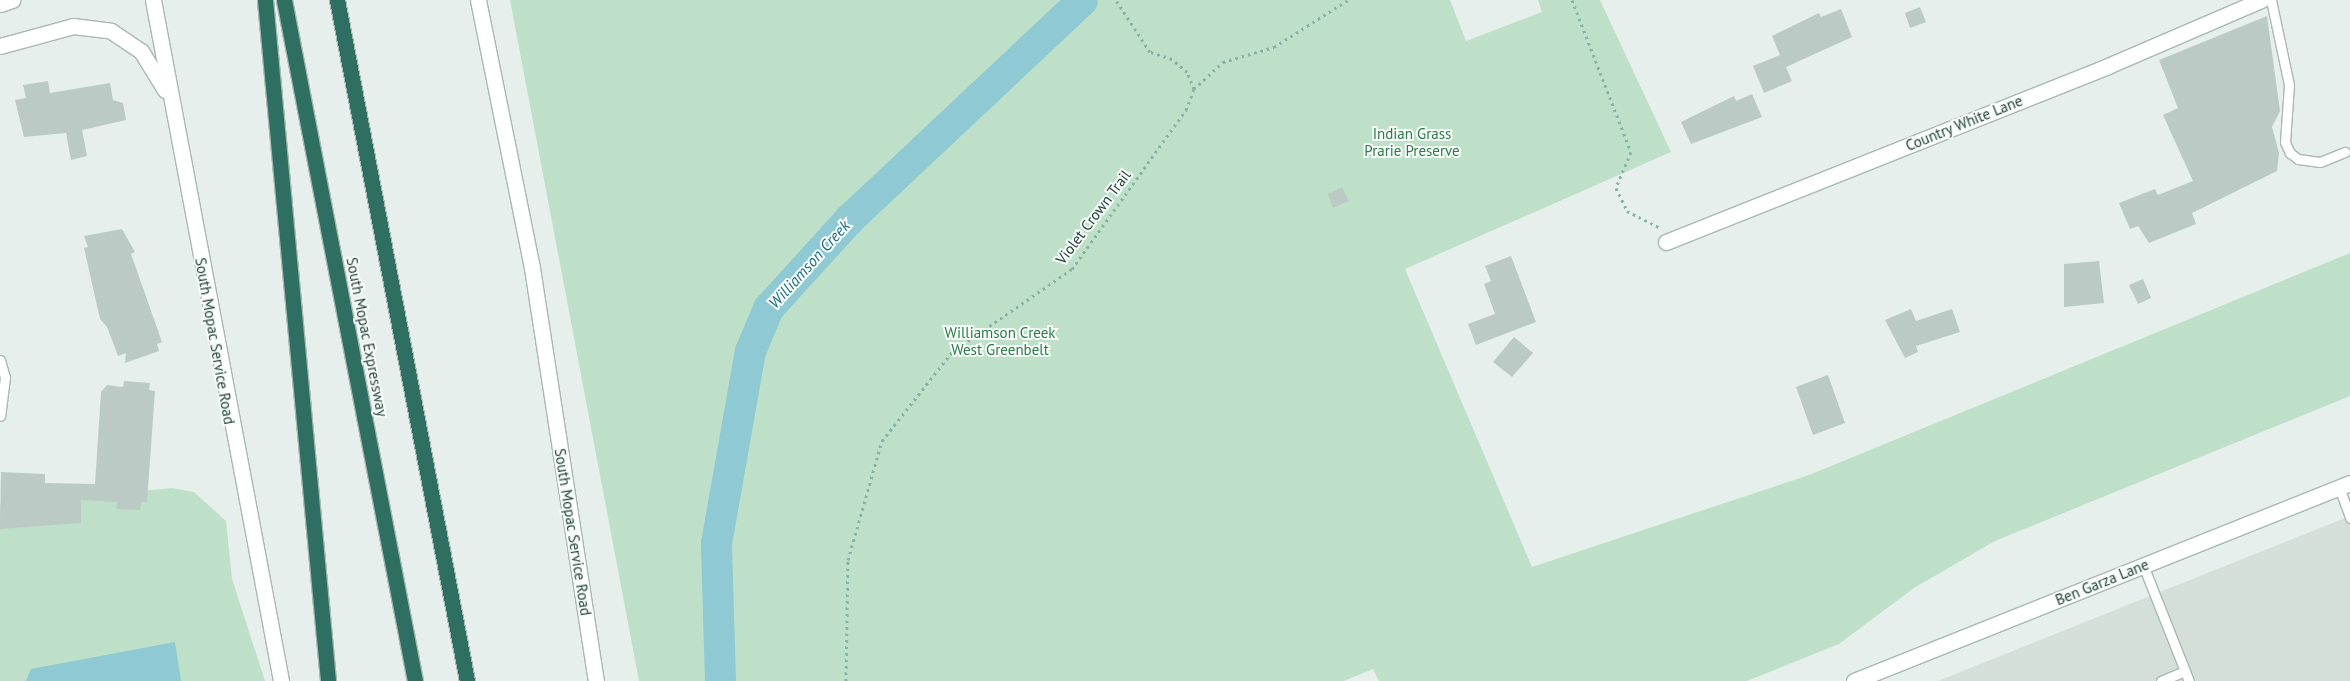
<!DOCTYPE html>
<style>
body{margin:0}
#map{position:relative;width:2350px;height:681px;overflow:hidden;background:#e6efeb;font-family:"PT Sans",sans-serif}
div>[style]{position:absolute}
.built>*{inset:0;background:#d4dfda}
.green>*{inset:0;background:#bfe0c8}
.water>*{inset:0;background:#8ec9d4}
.river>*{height:31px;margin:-15.5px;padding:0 15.5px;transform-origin:15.5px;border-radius:15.5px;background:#8ec9d4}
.building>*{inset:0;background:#bbcac4}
.path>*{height:3px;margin-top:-1.5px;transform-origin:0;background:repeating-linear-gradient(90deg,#86b3a5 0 2.5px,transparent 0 6.5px)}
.roads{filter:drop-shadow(1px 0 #a8b8b2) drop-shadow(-1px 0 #a8b8b2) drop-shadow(0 1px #a8b8b2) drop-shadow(0 -1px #a8b8b2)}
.lane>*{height:9px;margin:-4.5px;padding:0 4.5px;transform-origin:4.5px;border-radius:4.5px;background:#fff}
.street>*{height:15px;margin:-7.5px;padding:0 7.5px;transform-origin:7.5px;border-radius:7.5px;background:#fff}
.secondary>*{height:15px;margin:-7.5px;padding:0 7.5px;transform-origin:7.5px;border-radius:7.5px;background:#fff}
.highway>*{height:15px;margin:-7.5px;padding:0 7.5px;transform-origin:7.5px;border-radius:7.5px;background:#2f6f62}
span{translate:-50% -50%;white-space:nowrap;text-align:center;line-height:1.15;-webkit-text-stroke:4px #f7fbf9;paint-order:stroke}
.street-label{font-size:15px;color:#24423a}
.park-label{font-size:15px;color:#2d7a4b}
.water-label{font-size:16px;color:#1c6f80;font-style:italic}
</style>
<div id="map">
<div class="built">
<i style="clip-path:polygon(2350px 516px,2350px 681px,1938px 681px)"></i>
</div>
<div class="green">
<i style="clip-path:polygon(510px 0,1450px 0,1466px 41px,1542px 12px,1538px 0,1600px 0,1671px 152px,1405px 269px,1532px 567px,1809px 475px,2350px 253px,2350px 396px,1995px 541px,1914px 588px,1839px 644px,1747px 681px,1379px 681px,1373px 669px,1344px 681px,639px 681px)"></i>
<i style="clip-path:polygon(172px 488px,194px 492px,226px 521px,232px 579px,265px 681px,0 681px,0 505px)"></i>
</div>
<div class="water">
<i style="clip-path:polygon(175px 642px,181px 681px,26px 681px,31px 669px)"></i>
</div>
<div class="river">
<i style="left:720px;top:681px;width:138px;rotate:-91.7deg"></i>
<i style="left:716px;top:543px;width:195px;rotate:-80deg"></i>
<i style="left:750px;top:351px;width:47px;rotate:-67.3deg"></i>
<i style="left:768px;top:308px;width:122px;rotate:-47.7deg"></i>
<i style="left:850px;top:218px;width:318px;rotate:-43.2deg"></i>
</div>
<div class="building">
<i style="clip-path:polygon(1920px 7px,1926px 22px,1910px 28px,1905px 13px)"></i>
<i style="clip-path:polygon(1841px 9px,1852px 37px,1786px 67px,1792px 81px,1764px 93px,1753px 66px,1780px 55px,1772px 36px,1819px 13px,1821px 17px)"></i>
<i style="clip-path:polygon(2267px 16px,2280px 111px,2272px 127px,2279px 153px,2277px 171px,2192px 213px,2196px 224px,2149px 243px,2138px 226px,2130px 229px,2119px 203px,2155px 189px,2158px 195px,2193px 181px,2163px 115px,2178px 108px,2159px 60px)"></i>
<i style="clip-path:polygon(48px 81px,50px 93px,110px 83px,113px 100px,123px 103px,126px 120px,82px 130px,87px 156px,71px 160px,66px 133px,24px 137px,15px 100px,26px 98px,23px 85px)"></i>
<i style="clip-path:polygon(1752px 94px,1762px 117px,1691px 144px,1681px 122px,1734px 96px,1736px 101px)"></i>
<i style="clip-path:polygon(1342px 187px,1349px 201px,1333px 208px,1328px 194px)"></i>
<i style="clip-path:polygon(122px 229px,135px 252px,131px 254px,162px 342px,157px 344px,159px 351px,125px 363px,126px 353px,118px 356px,107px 327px,100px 319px,84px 248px,88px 247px,84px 236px)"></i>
<i style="clip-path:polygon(1511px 256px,1536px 322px,1476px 345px,1468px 324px,1495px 314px,1484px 284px,1491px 281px,1485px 266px)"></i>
<i style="clip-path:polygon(2099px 261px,2104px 303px,2064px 307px,2064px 264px)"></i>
<i style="clip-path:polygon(2143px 279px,2151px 298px,2138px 304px,2129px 285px)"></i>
<i style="clip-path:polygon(1911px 309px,1916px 321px,1952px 309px,1960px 332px,1916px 346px,1918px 352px,1905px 358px,1885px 320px)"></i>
<i style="clip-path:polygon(1514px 337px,1533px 353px,1512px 377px,1493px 362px)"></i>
<i style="clip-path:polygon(1828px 375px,1845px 423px,1813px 435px,1796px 387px)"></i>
<i style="clip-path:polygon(124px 381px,150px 383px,149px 390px,155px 391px,147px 502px,141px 502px,140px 510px,116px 509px,117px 502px,81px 500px,81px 523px,0 529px,1px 472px,45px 474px,45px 483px,95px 484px,101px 392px,107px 385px,123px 387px)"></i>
</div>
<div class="path">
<i style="left:1572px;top:0;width:163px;rotate:68.8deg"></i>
<i style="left:1631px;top:152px;width:39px;rotate:113deg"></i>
<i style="left:1616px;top:188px;width:25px;rotate:64deg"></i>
<i style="left:1627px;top:211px;width:38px;rotate:27deg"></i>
<i style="left:1194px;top:89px;width:40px;rotate:-43deg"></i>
<i style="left:1223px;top:62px;width:53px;rotate:-16.4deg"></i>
<i style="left:1274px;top:47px;width:88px;rotate:-32.4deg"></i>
<i style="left:846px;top:681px;width:121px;rotate:-89.1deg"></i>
<i style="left:848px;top:560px;width:124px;rotate:-74.1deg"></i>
<i style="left:882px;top:441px;width:113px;rotate:-51.8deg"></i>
<i style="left:952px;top:352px;width:146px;rotate:-34.7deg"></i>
<i style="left:1072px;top:269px;width:196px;rotate:-54.4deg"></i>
<i style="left:1186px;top:110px;width:22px;rotate:-69deg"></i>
<i style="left:1194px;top:89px;width:18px;rotate:-112deg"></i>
<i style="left:1187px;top:72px;width:20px;rotate:-139deg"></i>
<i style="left:1172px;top:59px;width:23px;rotate:-162deg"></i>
<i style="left:1150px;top:52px;width:62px;rotate:-123.2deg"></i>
</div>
<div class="roads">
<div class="lane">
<i style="left:2271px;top:0;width:87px;rotate:78deg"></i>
<i style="left:2289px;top:85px;width:57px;rotate:94deg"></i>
<i style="left:2285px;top:142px;width:12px;rotate:66deg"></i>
<i style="left:2290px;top:153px;width:10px;rotate:37deg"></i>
<i style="left:2298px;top:159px;width:22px;rotate:8deg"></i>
<i style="left:2320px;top:162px;width:27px;rotate:-22deg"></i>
<i style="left:0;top:360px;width:18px;rotate:74deg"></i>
<i style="left:5px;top:377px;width:39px;rotate:97deg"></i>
<i style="left:2339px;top:487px;width:33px;rotate:70deg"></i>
<i style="left:2143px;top:565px;width:125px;rotate:68.4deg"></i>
<i style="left:2161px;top:681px;width:26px;rotate:-23deg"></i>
</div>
<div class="street">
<i style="left:1666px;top:242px;width:476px;rotate:-21.7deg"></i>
<i style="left:2108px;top:66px;width:167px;rotate:-23.3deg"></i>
</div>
<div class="secondary">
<i style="left:153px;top:0;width:693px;rotate:79.35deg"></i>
<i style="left:478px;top:0;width:273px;rotate:78.6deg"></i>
<i style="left:532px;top:268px;width:418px;rotate:81.2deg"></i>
<i style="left:0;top:4px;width:13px;rotate:-18deg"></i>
<i style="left:0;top:46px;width:76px;rotate:-15.3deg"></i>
<i style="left:73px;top:26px;width:38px;rotate:7deg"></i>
<i style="left:111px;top:31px;width:36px;rotate:34deg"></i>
<i style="left:141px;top:51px;width:46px;rotate:58.4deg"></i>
<i style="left:1854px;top:681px;width:534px;rotate:-21.76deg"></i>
</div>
<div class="highway">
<i style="left:265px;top:0;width:684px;rotate:84.71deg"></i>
<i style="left:284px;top:0;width:693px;rotate:79.11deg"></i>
<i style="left:337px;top:0;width:693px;rotate:79.19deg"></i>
</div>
</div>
<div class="street-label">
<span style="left:1964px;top:123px;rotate:-22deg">Country White Lane</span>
<span style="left:1093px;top:217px;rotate:-53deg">Violet Crown Trail</span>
<span style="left:367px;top:337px;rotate:79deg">South Mopac Expressway</span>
<span style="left:215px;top:341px;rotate:80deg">South Mopac Service Road</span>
<span style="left:573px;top:532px;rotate:81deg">South Mopac Service Road</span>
<span style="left:2102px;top:582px;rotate:-22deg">Ben Garza Lane</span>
</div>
<div class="park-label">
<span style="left:1412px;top:142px">Indian Grass<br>Prarie Preserve</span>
<span style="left:1000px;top:341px">Williamson Creek<br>West Greenbelt</span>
</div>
<div class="water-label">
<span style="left:809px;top:264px;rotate:-48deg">Williamson Creek</span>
</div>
</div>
